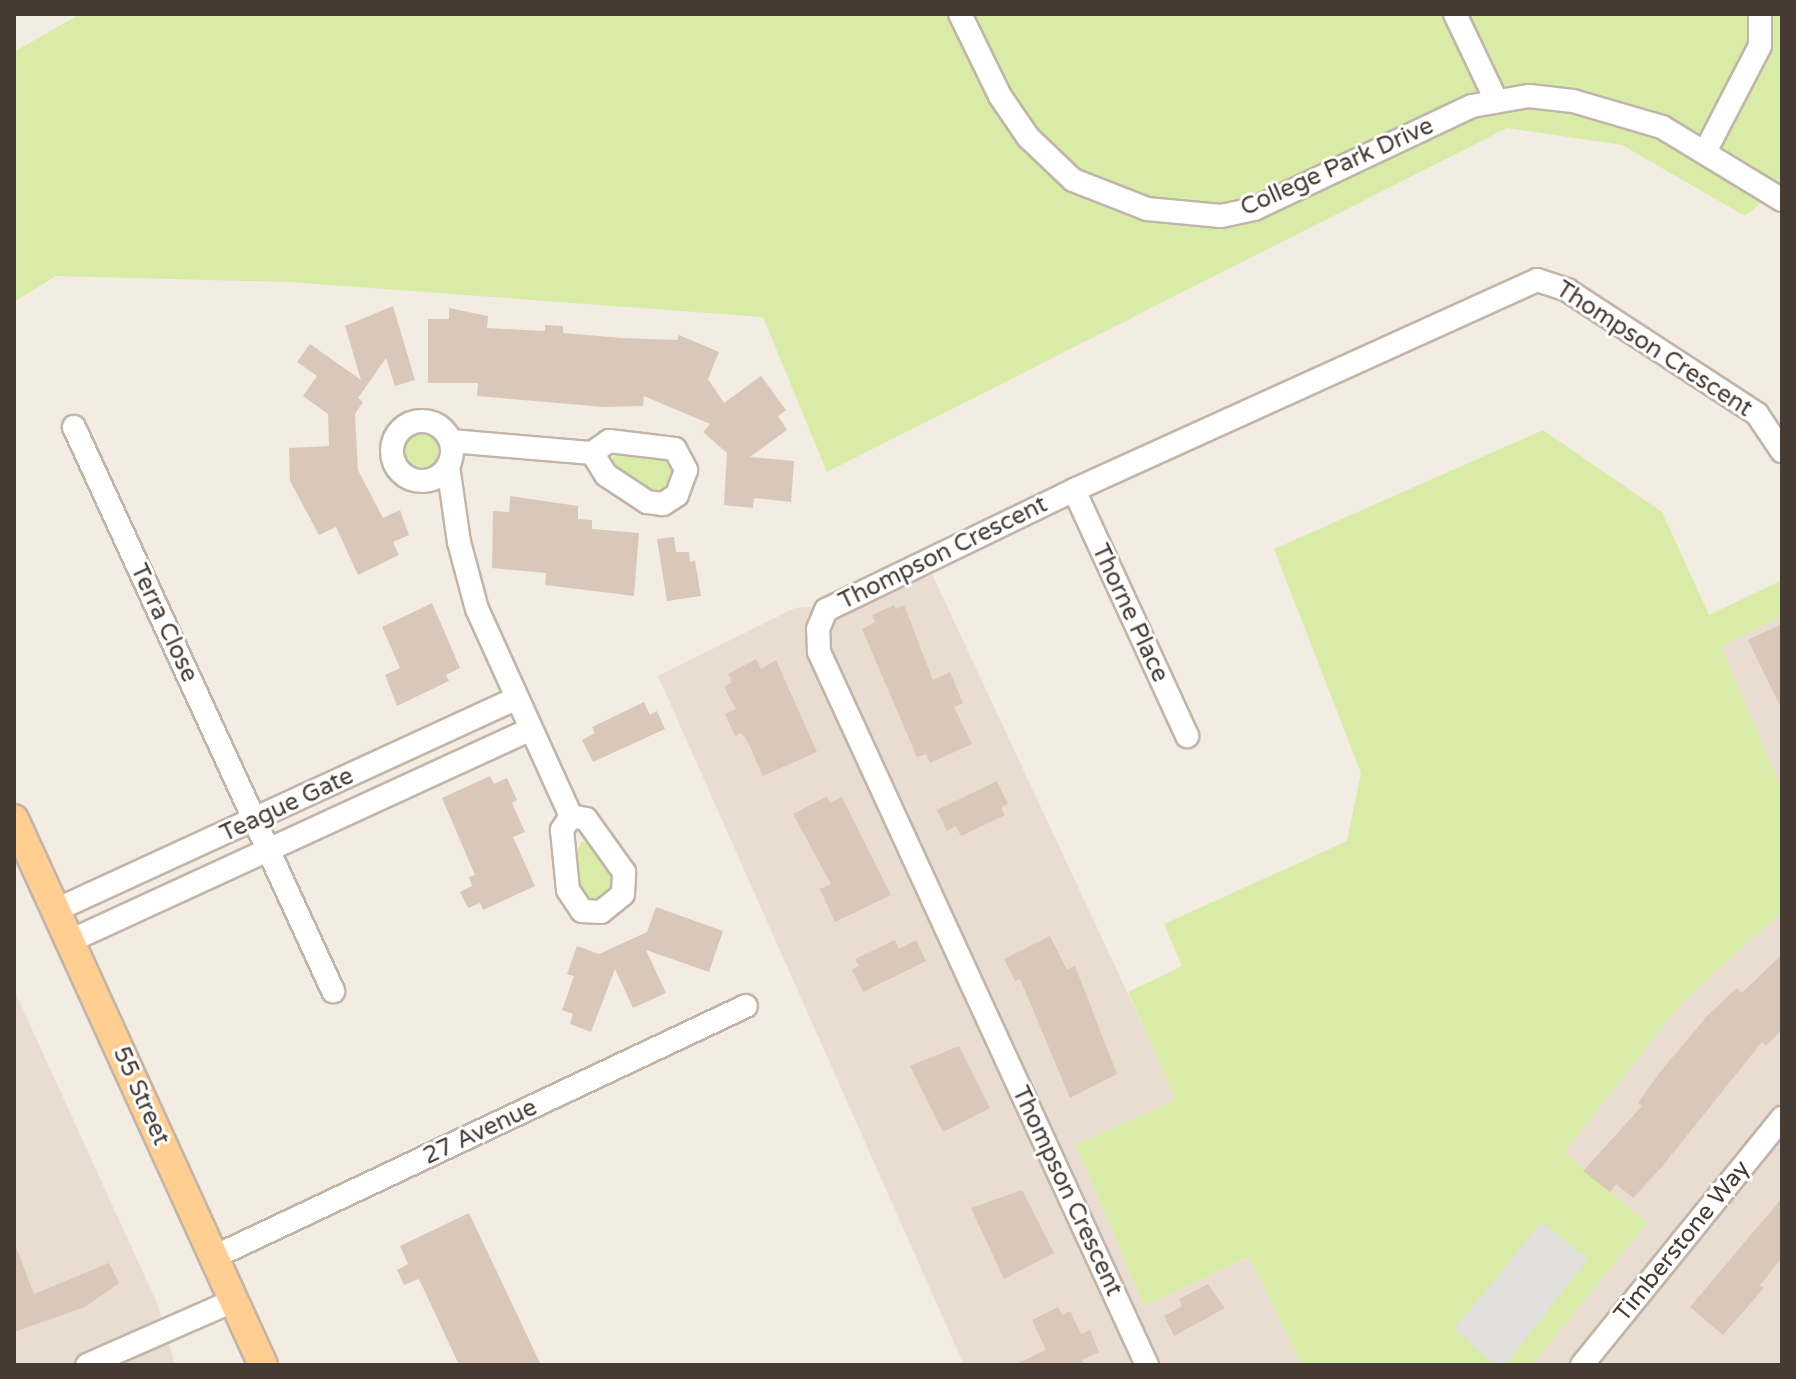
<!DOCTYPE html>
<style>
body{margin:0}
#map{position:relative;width:1796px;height:1379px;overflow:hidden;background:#f3ece3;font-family:"Varela Round",sans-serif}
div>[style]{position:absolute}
.residential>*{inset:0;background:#e8ddd0}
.green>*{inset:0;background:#d8eca7}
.round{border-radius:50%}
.parking>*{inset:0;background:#e3dfdc}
.building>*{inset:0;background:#d9c8ba}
.roads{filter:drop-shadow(2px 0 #c2b5a8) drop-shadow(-2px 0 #c2b5a8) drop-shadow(0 2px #c2b5a8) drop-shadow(0 -2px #c2b5a8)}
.minor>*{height:22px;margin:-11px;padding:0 11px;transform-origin:11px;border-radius:11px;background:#fff}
.minor>.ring{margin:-11px;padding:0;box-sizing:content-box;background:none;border:22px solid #fff;border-radius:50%}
.major>*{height:28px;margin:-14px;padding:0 14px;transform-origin:14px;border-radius:14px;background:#ffce90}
span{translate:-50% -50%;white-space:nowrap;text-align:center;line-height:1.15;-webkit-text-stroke:6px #fff;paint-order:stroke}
.street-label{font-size:24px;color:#463b33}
.frame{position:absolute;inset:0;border:16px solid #463b33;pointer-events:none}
</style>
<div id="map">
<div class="residential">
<i style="clip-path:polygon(932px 574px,1177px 1099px,1076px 1145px,1144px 1306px,1250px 1257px,1302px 1365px,964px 1365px,658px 676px,795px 608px,863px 603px)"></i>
<i style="clip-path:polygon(1782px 616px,1782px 790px,1720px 645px)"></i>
<i style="clip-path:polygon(1782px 912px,1782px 1365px,1532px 1365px,1646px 1224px,1564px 1152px,1683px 1001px)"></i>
<i style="clip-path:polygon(14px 990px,157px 1303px,175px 1365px,14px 1365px)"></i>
</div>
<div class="green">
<i style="clip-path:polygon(80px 14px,1782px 14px,1782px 185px,1745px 216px,1622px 145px,1507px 128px,827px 472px,763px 317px,289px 282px,56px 276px,14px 302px,14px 52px)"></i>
<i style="clip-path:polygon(1543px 430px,1662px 512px,1709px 615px,1782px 580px,1782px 616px,1721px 646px,1782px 790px,1782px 912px,1683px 1001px,1564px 1152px,1647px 1223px,1532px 1365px,1302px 1365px,1249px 1257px,1144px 1306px,1076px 1145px,1176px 1099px,1128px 992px,1182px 966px,1164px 924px,1347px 841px,1361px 773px,1274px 549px)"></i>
<i class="round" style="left:403px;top:433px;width:36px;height:36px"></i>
<i style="clip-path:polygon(616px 454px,662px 457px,671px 463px,675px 479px,666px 491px,651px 492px,612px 470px,610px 462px)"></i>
<i style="clip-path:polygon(582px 841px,591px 844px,614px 875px,615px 888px,600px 902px,587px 899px,580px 888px,576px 851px)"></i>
</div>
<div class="parking">
<i style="clip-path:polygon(1542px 1222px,1588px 1259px,1505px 1365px,1495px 1365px,1454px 1329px)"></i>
</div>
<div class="building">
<i style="clip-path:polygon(393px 306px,415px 380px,395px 386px,386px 358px,358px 398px,363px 402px,355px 414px,357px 452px,358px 470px,383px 518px,400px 510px,409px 535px,393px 542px,399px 555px,358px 575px,336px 527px,319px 535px,290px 481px,289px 448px,329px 446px,328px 414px,303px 396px,317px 376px,297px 362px,310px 344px,361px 380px,345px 326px)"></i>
<i style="clip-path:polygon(449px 308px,488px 316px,487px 328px,545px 331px,545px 325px,563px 326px,563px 333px,622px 338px,677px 340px,679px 335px,719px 352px,708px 379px,724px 403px,761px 376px,786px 410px,778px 416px,787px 430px,750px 457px,794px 461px,791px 502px,754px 498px,753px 508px,724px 505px,727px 453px,703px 432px,710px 424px,644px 396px,643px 406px,604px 407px,477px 396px,478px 383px,428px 383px,428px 319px,449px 319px)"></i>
<i style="clip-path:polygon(510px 496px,578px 506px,578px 519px,592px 520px,592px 529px,639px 533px,634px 596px,545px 585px,546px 573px,492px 568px,493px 511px,509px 512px)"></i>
<i style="clip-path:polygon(674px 537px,676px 552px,689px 552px,690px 562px,695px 561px,701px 596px,667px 601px,657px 539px)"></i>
<i style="clip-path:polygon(432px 603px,460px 668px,446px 675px,449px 681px,397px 706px,385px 675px,400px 668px,382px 627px)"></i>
<i style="clip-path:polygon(894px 605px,896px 609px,904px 605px,933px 680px,950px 672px,963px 703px,954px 707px,972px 744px,930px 763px,926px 754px,917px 757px,862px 629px,875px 622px,872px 615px)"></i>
<i style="clip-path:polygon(1782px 624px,1782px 710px,1748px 640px)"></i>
<i style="clip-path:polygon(756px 659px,761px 669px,776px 660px,817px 752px,763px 776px,747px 740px,741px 733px,735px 736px,725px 714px,736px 709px,724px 687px,732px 682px,728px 674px)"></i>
<i style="clip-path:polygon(644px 702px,650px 715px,657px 711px,665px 729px,593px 762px,582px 740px,595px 733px,592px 727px)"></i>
<i style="clip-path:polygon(490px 776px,494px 784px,507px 778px,517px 800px,512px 803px,525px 832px,513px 837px,535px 886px,483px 910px,480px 903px,468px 908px,460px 892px,472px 886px,469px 877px,475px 875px,442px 798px)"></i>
<i style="clip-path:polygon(997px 781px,1008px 804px,1001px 807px,1005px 815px,961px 836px,956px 826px,947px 831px,937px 810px)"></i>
<i style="clip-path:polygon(827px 796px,830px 803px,842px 797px,891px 895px,835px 922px,820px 889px,831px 884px,793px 814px)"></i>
<i style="clip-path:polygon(656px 907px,723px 931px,709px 972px,646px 950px,666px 993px,633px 1008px,615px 969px,591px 1032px,570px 1024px,573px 1014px,562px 1010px,574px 976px,567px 974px,577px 946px,599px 954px,647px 932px)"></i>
<i style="clip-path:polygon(1050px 936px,1067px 970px,1075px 966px,1117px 1074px,1070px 1098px,1020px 979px,1015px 981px,1004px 959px)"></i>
<i style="clip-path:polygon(895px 940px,899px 949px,916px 940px,926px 961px,863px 992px,852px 970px,859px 966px,855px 959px)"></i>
<i style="clip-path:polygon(1782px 954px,1782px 1030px,1766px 1046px,1762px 1042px,1660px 1169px,1633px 1198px,1616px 1184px,1610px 1192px,1583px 1171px,1642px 1106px,1638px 1103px,1660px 1072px,1709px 1014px,1737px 988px,1742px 993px)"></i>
<i style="clip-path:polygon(959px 1046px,990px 1108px,943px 1132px,910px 1066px)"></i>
<i style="clip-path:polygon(1022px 1190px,1054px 1253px,1004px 1279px,971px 1208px)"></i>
<i style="clip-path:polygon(1782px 1198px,1782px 1258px,1760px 1285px,1764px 1288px,1723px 1335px,1690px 1307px)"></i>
<i style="clip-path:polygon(469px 1213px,541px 1365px,459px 1365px,419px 1279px,404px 1285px,397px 1270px,408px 1264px,400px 1246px)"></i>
<i style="clip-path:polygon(14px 1242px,34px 1294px,109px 1263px,119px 1283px,85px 1307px,14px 1332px)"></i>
<i style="clip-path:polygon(1208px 1284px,1225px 1308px,1174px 1336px,1164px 1316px,1182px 1306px,1179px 1299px)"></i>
<i style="clip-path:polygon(1058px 1307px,1062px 1315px,1070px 1311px,1081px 1334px,1090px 1330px,1099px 1352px,1082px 1360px,1085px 1365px,1014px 1365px,1046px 1350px,1032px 1320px)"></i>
</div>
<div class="roads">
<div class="minor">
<i style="left:960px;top:14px;width:91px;rotate:64deg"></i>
<i style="left:1000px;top:96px;width:50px;rotate:55.7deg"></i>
<i style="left:1028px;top:137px;width:62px;rotate:43.7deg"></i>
<i style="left:1073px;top:180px;width:79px;rotate:21.4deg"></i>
<i style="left:1147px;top:209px;width:74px;rotate:5.4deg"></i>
<i style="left:1221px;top:216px;width:34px;rotate:-12deg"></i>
<i style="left:1254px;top:209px;width:241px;rotate:-25.3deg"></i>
<i style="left:1472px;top:106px;width:58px;rotate:-10deg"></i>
<i style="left:1529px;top:96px;width:44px;rotate:6.5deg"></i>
<i style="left:1573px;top:101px;width:93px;rotate:16.3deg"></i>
<i style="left:1662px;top:127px;width:140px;rotate:31.3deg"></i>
<i style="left:1455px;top:14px;width:95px;rotate:64.5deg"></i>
<i style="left:1706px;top:150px;width:117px;rotate:-62.6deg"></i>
<i style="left:1760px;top:46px;width:32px;rotate:-90deg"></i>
<i class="ring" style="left:392px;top:421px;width:38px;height:38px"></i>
<i style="left:74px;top:427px;width:621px;rotate:65.33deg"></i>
<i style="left:451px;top:441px;width:142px;rotate:4.9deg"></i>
<i style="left:609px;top:441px;width:66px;rotate:6.9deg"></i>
<i style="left:675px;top:449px;width:24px;rotate:62deg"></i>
<i style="left:686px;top:470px;width:27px;rotate:110deg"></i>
<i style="left:677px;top:495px;width:17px;rotate:147deg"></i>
<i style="left:663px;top:504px;width:16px;rotate:-173deg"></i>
<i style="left:647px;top:502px;width:49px;rotate:-146.6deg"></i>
<i style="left:606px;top:475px;width:26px;rotate:-122deg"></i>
<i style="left:592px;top:453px;width:21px;rotate:-35deg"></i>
<i style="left:448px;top:466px;width:77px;rotate:81.8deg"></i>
<i style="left:459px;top:542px;width:69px;rotate:75deg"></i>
<i style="left:477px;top:609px;width:227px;rotate:65.6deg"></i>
<i style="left:571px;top:816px;width:17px;rotate:123deg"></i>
<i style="left:562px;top:830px;width:60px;rotate:84.3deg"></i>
<i style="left:568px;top:890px;width:25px;rotate:56deg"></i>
<i style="left:582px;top:911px;width:19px;rotate:3deg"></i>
<i style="left:601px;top:912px;width:28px;rotate:-39deg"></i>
<i style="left:623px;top:894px;width:22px;rotate:-87deg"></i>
<i style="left:624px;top:872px;width:65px;rotate:-125.6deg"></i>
<i style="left:586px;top:819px;width:15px;rotate:-169deg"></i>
<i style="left:1074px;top:490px;width:271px;rotate:65.3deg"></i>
<i style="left:56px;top:910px;width:507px;rotate:-24.7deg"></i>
<i style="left:70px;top:941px;width:507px;rotate:-24.7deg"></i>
<i style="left:214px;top:1257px;width:588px;rotate:-25.26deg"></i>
<i style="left:87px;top:1365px;width:159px;rotate:-23.7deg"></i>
<i style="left:1147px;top:1365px;width:785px;rotate:-114.7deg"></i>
<i style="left:819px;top:652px;width:23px;rotate:-92deg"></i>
<i style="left:818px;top:629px;width:21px;rotate:-67deg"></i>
<i style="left:826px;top:610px;width:276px;rotate:-25.8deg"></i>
<i style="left:1074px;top:490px;width:508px;rotate:-24.4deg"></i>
<i style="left:1537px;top:280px;width:32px;rotate:18deg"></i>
<i style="left:1567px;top:290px;width:227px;rotate:33.1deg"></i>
<i style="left:1757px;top:414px;width:45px;rotate:56deg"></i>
<i style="left:1582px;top:1365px;width:318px;rotate:-51deg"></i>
</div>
<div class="major">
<i style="left:14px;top:819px;width:600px;rotate:65.48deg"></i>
</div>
</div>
<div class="street-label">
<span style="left:1337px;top:167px;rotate:-24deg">College Park Drive</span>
<span style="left:1654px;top:349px;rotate:33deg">Thompson Crescent</span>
<span style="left:943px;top:553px;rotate:-26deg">Thompson Crescent</span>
<span style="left:1130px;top:613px;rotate:65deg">Thorne Place</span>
<span style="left:164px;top:623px;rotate:65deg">Terra Close</span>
<span style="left:287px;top:805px;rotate:-25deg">Teague Gate</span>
<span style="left:141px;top:1096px;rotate:66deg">55 Street</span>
<span style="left:480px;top:1132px;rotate:-25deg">27 Avenue</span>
<span style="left:1067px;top:1191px;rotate:65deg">Thompson Crescent</span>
<span style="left:1682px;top:1241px;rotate:-51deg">Timberstone Way</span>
</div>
<div class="frame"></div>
</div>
